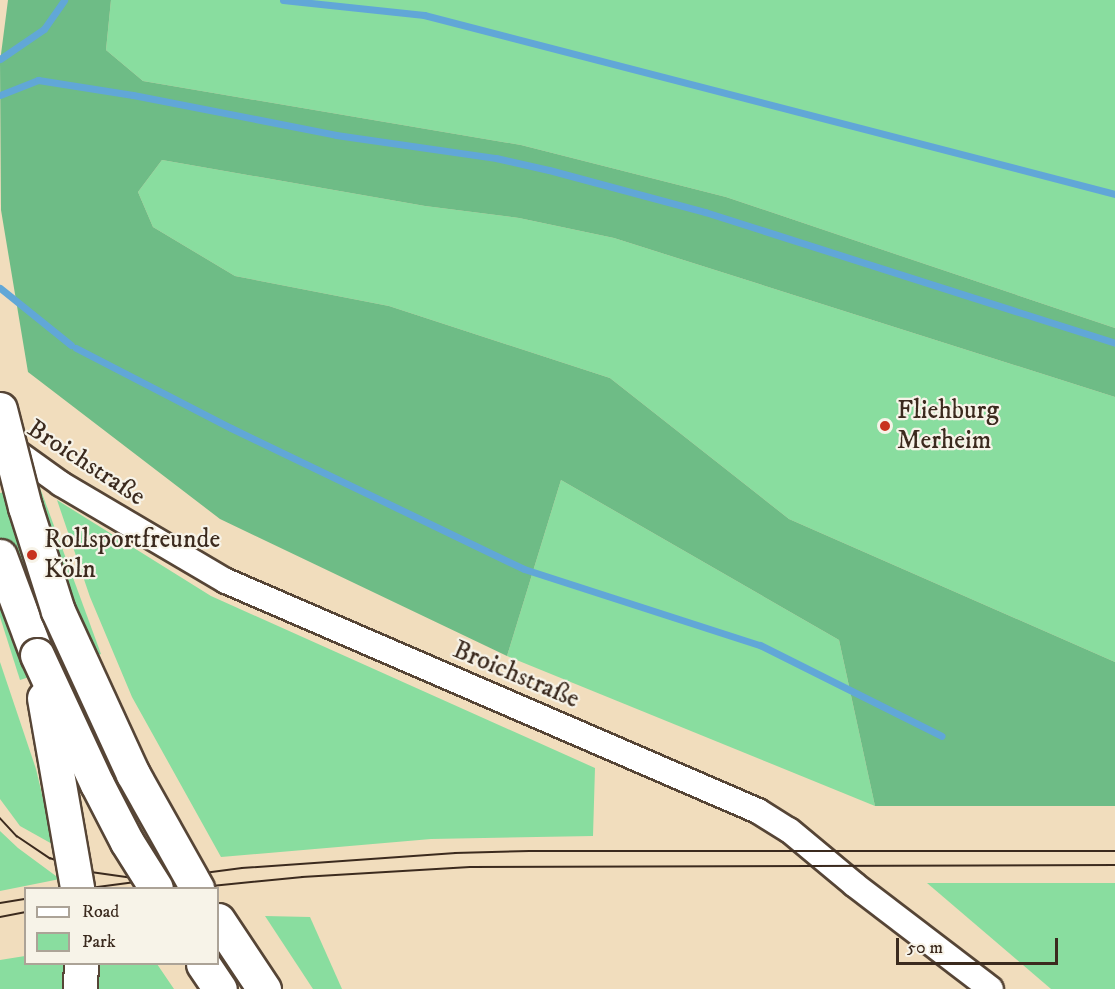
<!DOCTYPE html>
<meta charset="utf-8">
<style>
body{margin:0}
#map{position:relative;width:1115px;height:989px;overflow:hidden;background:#f1ddbd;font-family:"IM FELL DW Pica",serif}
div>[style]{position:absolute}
.green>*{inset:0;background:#89dd9f}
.forest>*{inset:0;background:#6ebc86}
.stream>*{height:7px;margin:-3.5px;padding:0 3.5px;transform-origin:3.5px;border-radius:3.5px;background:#61a7d7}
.roads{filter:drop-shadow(2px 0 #564536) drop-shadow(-2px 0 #564536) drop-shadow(0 2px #564536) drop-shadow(0 -2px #564536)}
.street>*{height:24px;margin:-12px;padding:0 12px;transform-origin:12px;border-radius:12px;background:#fff}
.secondary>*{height:33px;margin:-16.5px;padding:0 16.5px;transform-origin:16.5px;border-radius:16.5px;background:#fff}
.tram>*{height:1.5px;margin:-0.75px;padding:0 0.75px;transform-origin:0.75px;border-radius:0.75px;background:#3b2a1e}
.bridges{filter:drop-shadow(2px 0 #564536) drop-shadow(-2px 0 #564536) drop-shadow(0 2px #564536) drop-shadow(0 -2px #564536)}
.secondary-bridge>*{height:33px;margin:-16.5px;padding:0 16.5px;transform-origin:16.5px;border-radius:16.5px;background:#fff}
.dots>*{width:16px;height:16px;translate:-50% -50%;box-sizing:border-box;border:3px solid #f7f3e8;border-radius:50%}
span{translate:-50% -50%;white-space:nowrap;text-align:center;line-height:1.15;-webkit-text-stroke:4.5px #f7f3e8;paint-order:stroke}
.poi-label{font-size:26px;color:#3b2a1e}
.left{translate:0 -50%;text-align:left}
.street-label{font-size:26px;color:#3b2a1e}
.legend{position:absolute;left:24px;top:887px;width:195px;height:78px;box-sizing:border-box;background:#f7f3e8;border:2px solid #aca397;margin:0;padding:8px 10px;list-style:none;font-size:18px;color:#3b2a1e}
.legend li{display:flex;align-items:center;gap:12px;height:30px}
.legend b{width:30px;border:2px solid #aca397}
.scale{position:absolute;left:896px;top:938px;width:162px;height:27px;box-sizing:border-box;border:3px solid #3b2a1e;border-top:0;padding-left:8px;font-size:18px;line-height:21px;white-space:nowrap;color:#3b2a1e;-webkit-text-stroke:4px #f7f3e8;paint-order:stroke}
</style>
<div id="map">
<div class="green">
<i style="clip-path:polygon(111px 0,1115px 0,1115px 328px,726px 197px,521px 145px,143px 81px,106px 50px)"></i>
<i style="clip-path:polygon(162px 160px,425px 206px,519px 218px,614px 238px,1115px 397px,1115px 662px,789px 519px,610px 378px,389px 306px,235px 276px,153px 227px,138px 192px)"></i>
<i style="clip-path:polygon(561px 480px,839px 640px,875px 806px,507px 656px)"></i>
<i style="clip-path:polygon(39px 485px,101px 654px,20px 680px,0 617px,0 493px)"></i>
<i style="clip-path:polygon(57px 500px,211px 596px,595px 768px,593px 836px,431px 839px,221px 857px,132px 697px,90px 597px)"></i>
<i style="clip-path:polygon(0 662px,36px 769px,54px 845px,20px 826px,0 799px)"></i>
<i style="clip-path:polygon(0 831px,18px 848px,60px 879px,0 891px)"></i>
<i style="clip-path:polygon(927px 883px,1115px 883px,1115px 989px,1051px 989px)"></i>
<i style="clip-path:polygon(265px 916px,310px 917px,342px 989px,313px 989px)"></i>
<i style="clip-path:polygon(25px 956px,26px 964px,157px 964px,174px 989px,0 989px,0 960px)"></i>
</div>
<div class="forest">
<i style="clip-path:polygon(8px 0,111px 0,106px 50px,143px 81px,521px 145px,726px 197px,1115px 328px,1115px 397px,614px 238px,519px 218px,425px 206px,162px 160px,138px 192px,153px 227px,235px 276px,389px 306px,610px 378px,789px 519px,1115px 662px,1115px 806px,875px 806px,839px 640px,561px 480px,507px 656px,220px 519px,28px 372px,1px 210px,0 62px)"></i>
</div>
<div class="stream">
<i style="left:283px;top:0;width:142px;rotate:6.1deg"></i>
<i style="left:424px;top:15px;width:714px;rotate:14.52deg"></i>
<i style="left:0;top:59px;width:53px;rotate:-34.3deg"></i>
<i style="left:44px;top:29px;width:35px;rotate:-55deg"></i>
<i style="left:0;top:95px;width:41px;rotate:-21.5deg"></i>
<i style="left:38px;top:80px;width:96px;rotate:9deg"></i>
<i style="left:133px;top:95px;width:207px;rotate:11.1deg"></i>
<i style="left:336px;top:135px;width:162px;rotate:8.2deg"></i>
<i style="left:496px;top:158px;width:54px;rotate:12.8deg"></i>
<i style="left:549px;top:170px;width:162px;rotate:15.1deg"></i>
<i style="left:705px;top:212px;width:430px;rotate:17.7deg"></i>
<i style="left:0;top:288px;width:91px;rotate:38.8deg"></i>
<i style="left:76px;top:348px;width:174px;rotate:27.3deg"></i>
<i style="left:231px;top:428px;width:325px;rotate:25.7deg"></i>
<i style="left:524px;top:569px;width:248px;rotate:17.9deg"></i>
<i style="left:760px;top:645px;width:203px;rotate:26.6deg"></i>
</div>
<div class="roads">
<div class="street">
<i style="left:4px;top:443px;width:70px;rotate:35.7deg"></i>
<i style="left:61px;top:484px;width:191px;rotate:30.5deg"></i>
<i style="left:226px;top:581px;width:580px;rotate:23.38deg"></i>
<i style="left:758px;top:811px;width:36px;rotate:32deg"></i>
<i style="left:789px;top:830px;width:86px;rotate:39.8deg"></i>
<i style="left:855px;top:885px;width:171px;rotate:37.4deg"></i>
</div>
<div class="secondary">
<i style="left:0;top:556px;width:106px;rotate:69.5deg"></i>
<i style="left:218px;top:920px;width:83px;rotate:56.3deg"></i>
<i style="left:203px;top:964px;width:30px;rotate:56deg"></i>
<i style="left:80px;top:989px;width:25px;rotate:-88deg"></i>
</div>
</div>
<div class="tram">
<i style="left:0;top:818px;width:25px;rotate:47deg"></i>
<i style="left:17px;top:836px;width:40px;rotate:34deg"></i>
<i style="left:50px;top:858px;width:43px;rotate:18.9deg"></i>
<i style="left:91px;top:872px;width:37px;rotate:8deg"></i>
<i style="left:90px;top:888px;width:153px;rotate:-7.5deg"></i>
<i style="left:242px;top:868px;width:214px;rotate:-4deg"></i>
<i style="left:455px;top:853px;width:74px;rotate:-1.5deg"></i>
<i style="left:529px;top:851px;width:586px"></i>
<i style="left:192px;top:888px;width:111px;rotate:-5.7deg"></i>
<i style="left:302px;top:877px;width:168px;rotate:-3.4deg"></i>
<i style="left:470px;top:867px;width:645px;rotate:-0.18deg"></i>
<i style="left:0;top:903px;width:26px;rotate:-9deg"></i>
<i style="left:0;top:917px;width:26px;rotate:-11deg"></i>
</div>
<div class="bridges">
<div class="secondary-bridge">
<i style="left:0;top:409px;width:101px;rotate:75.7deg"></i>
<i style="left:25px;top:507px;width:109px;rotate:72.4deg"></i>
<i style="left:58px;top:611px;width:179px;rotate:65.3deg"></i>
<i style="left:133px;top:774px;width:131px;rotate:60.7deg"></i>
<i style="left:37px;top:655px;width:142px;rotate:65.1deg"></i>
<i style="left:97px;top:784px;width:65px;rotate:62.7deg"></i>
<i style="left:127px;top:842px;width:54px;rotate:57.8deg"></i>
<i style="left:44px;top:698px;width:193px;rotate:80.1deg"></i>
</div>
</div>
<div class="dots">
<i style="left:885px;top:426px;background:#c8321e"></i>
<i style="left:32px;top:555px;background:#c8321e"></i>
</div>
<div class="poi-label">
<span class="left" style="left:897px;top:426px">Fliehburg<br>Merheim</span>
<span class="left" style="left:44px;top:555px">Rollsportfreunde<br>Köln</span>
</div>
<div class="street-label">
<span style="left:86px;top:463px;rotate:33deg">Broichstraße</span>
<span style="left:516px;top:675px;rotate:23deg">Broichstraße</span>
</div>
<ul class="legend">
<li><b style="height:8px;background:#fff"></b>Road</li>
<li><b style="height:16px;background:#89dd9f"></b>Park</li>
</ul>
<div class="scale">50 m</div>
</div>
